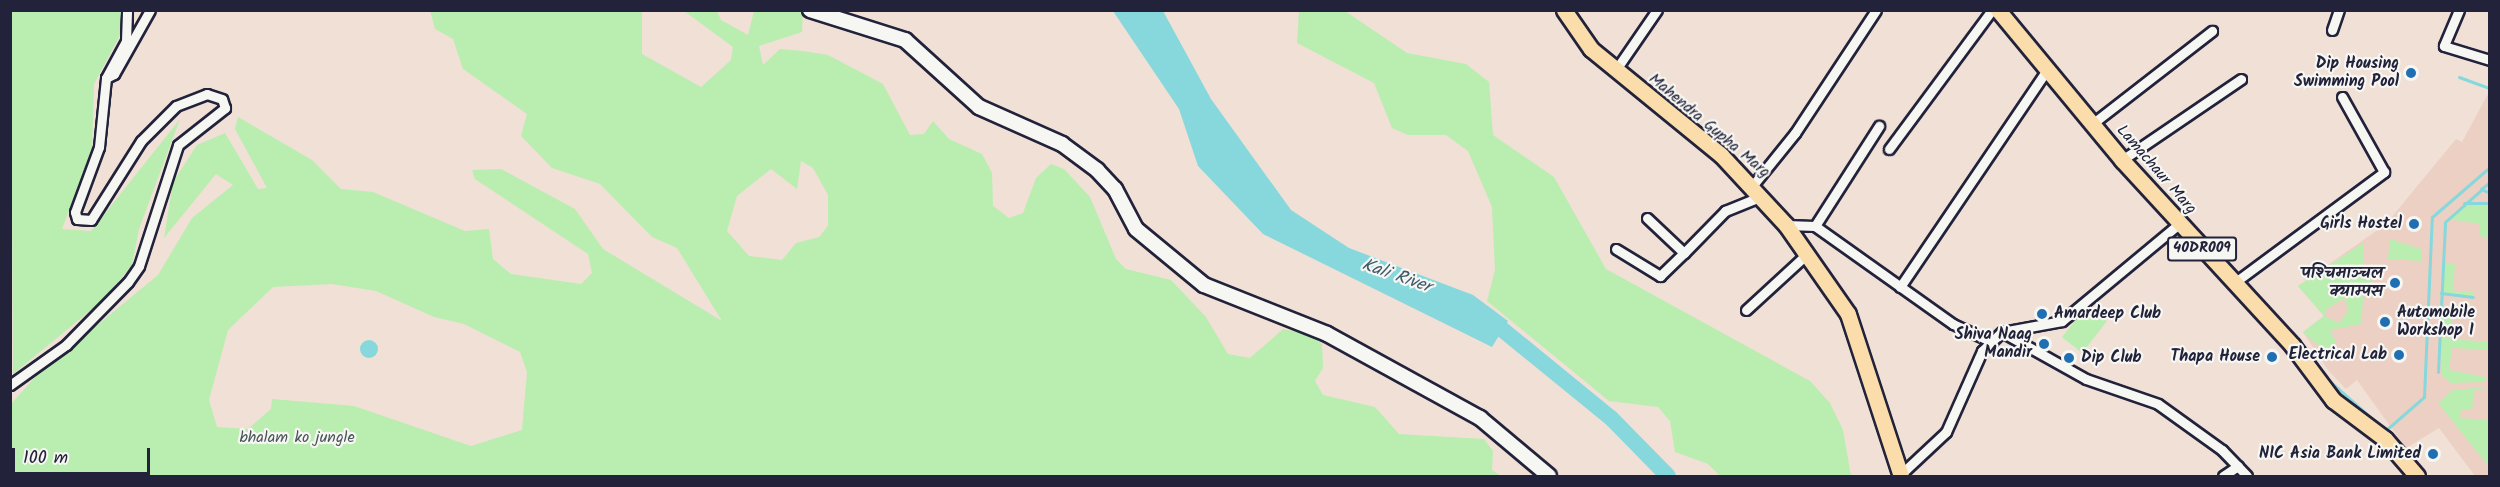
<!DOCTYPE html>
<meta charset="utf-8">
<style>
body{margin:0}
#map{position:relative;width:2500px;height:487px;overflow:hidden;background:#f0e0d6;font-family:Kalam,"Playpen Sans Deva",sans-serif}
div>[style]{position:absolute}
.built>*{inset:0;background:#ecd0c3}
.green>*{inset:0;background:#b9eeb0}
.water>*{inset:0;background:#86d8dc}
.round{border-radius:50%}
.stream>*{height:3px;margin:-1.5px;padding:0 1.5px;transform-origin:1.5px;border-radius:1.5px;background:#86d8dc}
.river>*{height:16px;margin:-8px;padding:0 8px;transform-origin:8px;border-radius:8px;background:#86d8dc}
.roads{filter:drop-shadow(2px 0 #22223b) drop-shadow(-2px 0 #22223b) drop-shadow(0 2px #22223b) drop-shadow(0 -2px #22223b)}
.minor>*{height:9px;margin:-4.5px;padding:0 4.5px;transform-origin:4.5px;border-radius:4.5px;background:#f6f6f2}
.secondary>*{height:14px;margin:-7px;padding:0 7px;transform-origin:7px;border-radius:7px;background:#f6f6f2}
.primary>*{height:15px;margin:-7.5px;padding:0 7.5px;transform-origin:7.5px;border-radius:7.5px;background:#faddab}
.dots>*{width:16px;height:16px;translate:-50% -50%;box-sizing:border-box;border:3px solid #f6f6f2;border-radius:50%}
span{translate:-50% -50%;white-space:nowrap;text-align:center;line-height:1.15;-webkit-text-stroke:4.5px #f6f6f2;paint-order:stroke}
.shield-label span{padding:2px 4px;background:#f6f6f2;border:2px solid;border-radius:4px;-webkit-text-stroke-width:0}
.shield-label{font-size:15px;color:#22223b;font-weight:700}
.poi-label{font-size:16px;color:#22223b;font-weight:700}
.right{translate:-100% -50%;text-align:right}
.left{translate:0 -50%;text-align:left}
.street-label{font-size:16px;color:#22223b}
.park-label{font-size:16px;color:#485558}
.water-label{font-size:18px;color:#40596b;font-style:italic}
.frame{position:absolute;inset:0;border:12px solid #22223b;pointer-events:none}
.scale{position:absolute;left:12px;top:448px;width:138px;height:27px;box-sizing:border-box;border:3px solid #22223b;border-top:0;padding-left:8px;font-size:18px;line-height:21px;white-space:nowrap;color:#22223b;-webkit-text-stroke:4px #f6f6f2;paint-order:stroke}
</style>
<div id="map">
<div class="built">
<i style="clip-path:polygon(2489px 92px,2489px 476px,2475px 476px,2439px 428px,2406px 448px,2357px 380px,2346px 389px,2328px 370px,2303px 332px,2324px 316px,2298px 286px,2386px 224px,2456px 139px,2462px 142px)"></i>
</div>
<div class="green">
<i style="clip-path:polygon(evenodd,430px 10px,642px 11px,642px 54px,701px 87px,731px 60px,733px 47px,684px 11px,717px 11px,721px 20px,748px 35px,754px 11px,803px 11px,802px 32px,759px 46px,763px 65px,780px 49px,803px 51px,828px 55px,883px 84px,910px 135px,924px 134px,933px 121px,949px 139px,982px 154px,992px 173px,993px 206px,1009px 218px,1023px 213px,1036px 178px,1051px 164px,1064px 169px,1090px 197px,1116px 259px,1126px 269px,1171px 280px,1206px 317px,1228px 354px,1250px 358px,1283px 329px,1311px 335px,1322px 344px,1323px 368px,1315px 381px,1323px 395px,1375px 407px,1399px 434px,1484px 439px,1493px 451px,1492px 470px,1501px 476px,11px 476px,11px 404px,37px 375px,158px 275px,192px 218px,233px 185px,216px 174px,164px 238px,173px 182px,197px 145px,225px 133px,258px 189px,267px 188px,235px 129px,238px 117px,312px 160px,341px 189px,373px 192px,465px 231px,489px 229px,493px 259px,511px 274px,581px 284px,592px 273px,588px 254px,475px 179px,472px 170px,501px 169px,575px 209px,603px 249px,722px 321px,677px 248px,652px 237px,600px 184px,552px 168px,521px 136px,527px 114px,463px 69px,453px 39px,435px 29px,430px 10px,801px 161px,813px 168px,828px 195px,828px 226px,819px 237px,796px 243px,782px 260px,749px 256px,727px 231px,737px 196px,771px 169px,797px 189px,801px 161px,430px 10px,332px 284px,376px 291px,434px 317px,464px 324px,520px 352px,527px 372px,522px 430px,471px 446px,354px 406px,272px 399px,271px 409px,248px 429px,217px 427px,209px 400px,228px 330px,273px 287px,332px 284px)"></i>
<i style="clip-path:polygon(11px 11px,126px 11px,124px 28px,94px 84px,92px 151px,62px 229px,91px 231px,180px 119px,139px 229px,132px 265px,103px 300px,13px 374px)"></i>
<i style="clip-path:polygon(1299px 11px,1345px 11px,1407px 53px,1466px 64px,1489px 82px,1493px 135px,1554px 177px,1606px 269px,1810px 381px,1830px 403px,1843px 430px,1851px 476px,1720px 476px,1708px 464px,1675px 452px,1670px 421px,1658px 407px,1609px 401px,1487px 301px,1495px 270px,1492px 207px,1468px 151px,1446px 135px,1408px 135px,1392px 128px,1374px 83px,1297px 43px)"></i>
<i style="clip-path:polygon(2465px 204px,2489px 204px,2489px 239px,2480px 236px,2480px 224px,2448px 219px)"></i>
<i style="clip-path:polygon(2390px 239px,2421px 249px,2421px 261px,2388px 259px)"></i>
<i style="clip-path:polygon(evenodd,2363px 243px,2363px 279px,2372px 280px,2372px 288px,2364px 289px,2361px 324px,2330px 330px,2336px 342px,2330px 356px,2303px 332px,2324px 316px,2298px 286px,2363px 243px,2345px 298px,2348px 311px,2339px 323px,2325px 316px,2325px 310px,2345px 298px)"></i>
<i style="clip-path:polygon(2455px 263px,2453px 291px,2474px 292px,2473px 296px,2441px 293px,2443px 264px)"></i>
<i style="clip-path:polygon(2088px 305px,2107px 321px,2082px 353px,2062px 337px)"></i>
<i style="clip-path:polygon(2447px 307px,2468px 309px,2450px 312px,2453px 329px,2447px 329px,2446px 338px,2487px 342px,2487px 350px,2452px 348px,2449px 370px,2486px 377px,2486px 382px,2451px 383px,2441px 375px,2441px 310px)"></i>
<i style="clip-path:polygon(2488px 387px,2474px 391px,2472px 410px,2461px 410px,2460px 418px,2489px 420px,2489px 467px,2438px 403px,2453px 390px)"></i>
</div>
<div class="water">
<i style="clip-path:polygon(1113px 11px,1163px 11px,1211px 99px,1291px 210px,1349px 248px,1473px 295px,1508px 321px,1492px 347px,1263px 234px,1198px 166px,1179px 109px)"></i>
<i class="round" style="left:360px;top:340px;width:18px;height:18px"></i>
</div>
<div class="stream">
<i style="left:2459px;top:77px;width:33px;rotate:20deg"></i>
<i style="left:2490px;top:182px;width:11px;rotate:142deg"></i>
<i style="left:2481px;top:189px;width:10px;rotate:24deg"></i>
<i style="left:2464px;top:203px;width:26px"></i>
<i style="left:2441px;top:293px;width:32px;rotate:7deg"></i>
<i style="left:2440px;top:307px;width:30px;rotate:6deg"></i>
<i style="left:2438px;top:372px;width:150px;rotate:-87.3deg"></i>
<i style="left:2445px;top:222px;width:48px;rotate:-41.6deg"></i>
<i style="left:2324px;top:376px;width:83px;rotate:41.6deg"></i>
<i style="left:2386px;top:430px;width:50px;rotate:-41deg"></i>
<i style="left:2424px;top:397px;width:180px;rotate:-87.5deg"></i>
<i style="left:2432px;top:217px;width:77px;rotate:-40.8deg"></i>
</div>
<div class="river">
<i style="left:1487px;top:317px;width:160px;rotate:39.2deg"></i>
<i style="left:1611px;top:418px;width:81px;rotate:45.5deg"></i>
</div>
<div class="roads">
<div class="minor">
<i style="left:2459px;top:10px;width:39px;rotate:113deg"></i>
<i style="left:2444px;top:46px;width:48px;rotate:16.9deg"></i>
<i style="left:2332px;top:30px;width:21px;rotate:-71deg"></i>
<i style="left:1615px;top:71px;width:74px;rotate:-55.5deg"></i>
<i style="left:106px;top:78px;width:9px;rotate:-27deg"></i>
<i style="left:114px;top:74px;width:73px;rotate:-60.6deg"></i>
<i style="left:2092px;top:124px;width:152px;rotate:-37.8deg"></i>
<i style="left:1889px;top:149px;width:173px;rotate:-53.5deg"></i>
<i style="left:2122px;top:160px;width:144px;rotate:-34.2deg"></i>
<i style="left:1753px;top:185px;width:67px;rotate:-51.1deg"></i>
<i style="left:1795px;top:133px;width:147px;rotate:-56.6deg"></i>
<i style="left:1647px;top:218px;width:51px;rotate:43.4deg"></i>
<i style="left:1684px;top:253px;width:59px;rotate:-45.7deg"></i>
<i style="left:1725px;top:211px;width:40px;rotate:-22deg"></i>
<i style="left:1786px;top:225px;width:29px;rotate:2deg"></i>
<i style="left:1815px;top:226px;width:169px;rotate:35.4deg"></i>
<i style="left:1953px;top:324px;width:43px;rotate:24.8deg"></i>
<i style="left:1815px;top:226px;width:119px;rotate:-57.4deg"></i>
<i style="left:1616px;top:249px;width:52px;rotate:31.5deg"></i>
<i style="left:1660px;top:276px;width:33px;rotate:-44deg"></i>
<i style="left:2234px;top:283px;width:187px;rotate:-36.5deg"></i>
<i style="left:2384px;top:172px;width:86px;rotate:-119.2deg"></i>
<i style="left:1900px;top:287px;width:262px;rotate:-55.9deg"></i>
<i style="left:1746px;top:310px;width:83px;rotate:-42.6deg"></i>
<i style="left:2002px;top:332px;width:96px;rotate:29.2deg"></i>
<i style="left:2086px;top:379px;width:76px;rotate:19.1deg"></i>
<i style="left:2158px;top:404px;width:79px;rotate:35.7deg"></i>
<i style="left:2222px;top:450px;width:36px;rotate:46deg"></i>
<i style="left:10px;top:385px;width:69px;rotate:-35.5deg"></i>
<i style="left:66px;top:345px;width:88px;rotate:-45.5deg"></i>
<i style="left:128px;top:282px;width:19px;rotate:-55deg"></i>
<i style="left:139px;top:266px;width:127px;rotate:-72.1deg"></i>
<i style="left:178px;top:145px;width:60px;rotate:-38.2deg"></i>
<i style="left:225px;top:108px;width:9px;rotate:-108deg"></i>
<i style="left:222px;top:99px;width:16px;rotate:-162deg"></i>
<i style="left:207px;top:94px;width:33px;rotate:159deg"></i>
<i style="left:176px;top:106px;width:49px;rotate:135deg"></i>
<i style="left:141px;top:141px;width:93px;rotate:122.3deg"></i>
<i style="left:91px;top:220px;width:14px;rotate:-176deg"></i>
<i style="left:77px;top:219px;width:7px;rotate:-106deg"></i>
<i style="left:75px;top:212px;width:69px;rotate:-69.7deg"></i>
<i style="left:99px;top:147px;width:69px;rotate:-84.2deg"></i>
<i style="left:106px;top:78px;width:42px;rotate:-61.6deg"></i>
<i style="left:126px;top:41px;width:31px;rotate:-88deg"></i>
<i style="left:1900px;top:475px;width:63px;rotate:-43.1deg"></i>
<i style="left:1946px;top:432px;width:89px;rotate:-66deg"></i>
<i style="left:1982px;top:351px;width:28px;rotate:-44deg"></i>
<i style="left:2002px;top:332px;width:61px;rotate:-10.4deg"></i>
<i style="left:2062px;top:321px;width:152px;rotate:-39.7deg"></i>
<i style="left:2223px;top:476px;width:18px;rotate:-34deg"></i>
</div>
<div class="secondary">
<i style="left:810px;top:10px;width:100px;rotate:17.5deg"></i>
<i style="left:905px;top:40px;width:100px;rotate:42.2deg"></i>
<i style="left:979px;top:107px;width:91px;rotate:24deg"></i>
<i style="left:1062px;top:144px;width:44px;rotate:36.6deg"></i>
<i style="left:1097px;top:170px;width:26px;rotate:47deg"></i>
<i style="left:1115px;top:189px;width:45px;rotate:62.3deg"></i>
<i style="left:1136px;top:229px;width:88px;rotate:39.5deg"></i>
<i style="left:1204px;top:285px;width:132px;rotate:21.7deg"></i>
<i style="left:1327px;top:334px;width:175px;rotate:28.8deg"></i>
<i style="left:1480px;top:418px;width:90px;rotate:40deg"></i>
</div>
<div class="primary">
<i style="left:1564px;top:10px;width:47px;rotate:55.3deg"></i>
<i style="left:1591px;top:49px;width:168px;rotate:39.2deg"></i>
<i style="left:1721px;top:155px;width:96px;rotate:47.1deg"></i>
<i style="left:1786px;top:225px;width:108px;rotate:55.1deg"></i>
<i style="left:1848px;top:314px;width:170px;rotate:71.9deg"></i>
<i style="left:1998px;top:10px;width:195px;rotate:50.4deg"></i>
<i style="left:2122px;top:160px;width:251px;rotate:47.4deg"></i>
<i style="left:2292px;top:345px;width:69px;rotate:53.3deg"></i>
<i style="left:2333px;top:400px;width:65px;rotate:36.9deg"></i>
<i style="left:2385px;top:439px;width:49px;rotate:49.1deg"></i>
</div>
</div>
<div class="dots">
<i style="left:2411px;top:73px;background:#1f6fb2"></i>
<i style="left:2414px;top:224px;background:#1f6fb2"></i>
<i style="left:2395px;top:283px;background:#1f6fb2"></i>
<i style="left:2042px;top:314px;background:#1f6fb2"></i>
<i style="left:2385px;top:322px;background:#1f6fb2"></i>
<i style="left:2044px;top:344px;background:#1f6fb2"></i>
<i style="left:2399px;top:355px;background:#1f6fb2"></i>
<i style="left:2272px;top:357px;background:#1f6fb2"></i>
<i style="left:2069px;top:358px;background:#1f6fb2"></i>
<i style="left:2433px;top:454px;background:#1f6fb2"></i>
</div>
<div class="shield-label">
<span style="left:2202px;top:249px">40DR009</span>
</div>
<div class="poi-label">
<span class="right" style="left:2399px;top:73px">Dip Housing<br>Swimming Pool</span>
<span class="right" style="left:2402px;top:224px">Girls Hostel</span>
<span class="right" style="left:2383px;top:283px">पश्‍चिमाञ्‍चल<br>क्याम्पस</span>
<span class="left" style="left:2397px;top:322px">Automobile<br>Workshop I</span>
<span class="left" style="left:2054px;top:314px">Amardeep Club</span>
<span class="right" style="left:2032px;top:344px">Shiva Naag<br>Mandir</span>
<span class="right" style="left:2387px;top:355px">Electrical Lab</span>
<span class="right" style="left:2260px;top:357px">Thapa House</span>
<span class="left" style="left:2081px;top:358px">Dip Club</span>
<span class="right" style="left:2421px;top:454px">NIC Asia Bank Limited</span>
</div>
<div class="street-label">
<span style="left:1709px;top:126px;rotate:40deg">Mahendra Gupha Marg</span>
<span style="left:2156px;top:170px;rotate:49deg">Lamachaur Marg</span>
</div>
<div class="park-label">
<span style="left:297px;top:438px">bhalam ko jungle</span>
</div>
<div class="water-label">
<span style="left:1396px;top:277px;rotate:19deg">Kali River</span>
</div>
<div class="frame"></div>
<div class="scale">100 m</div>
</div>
